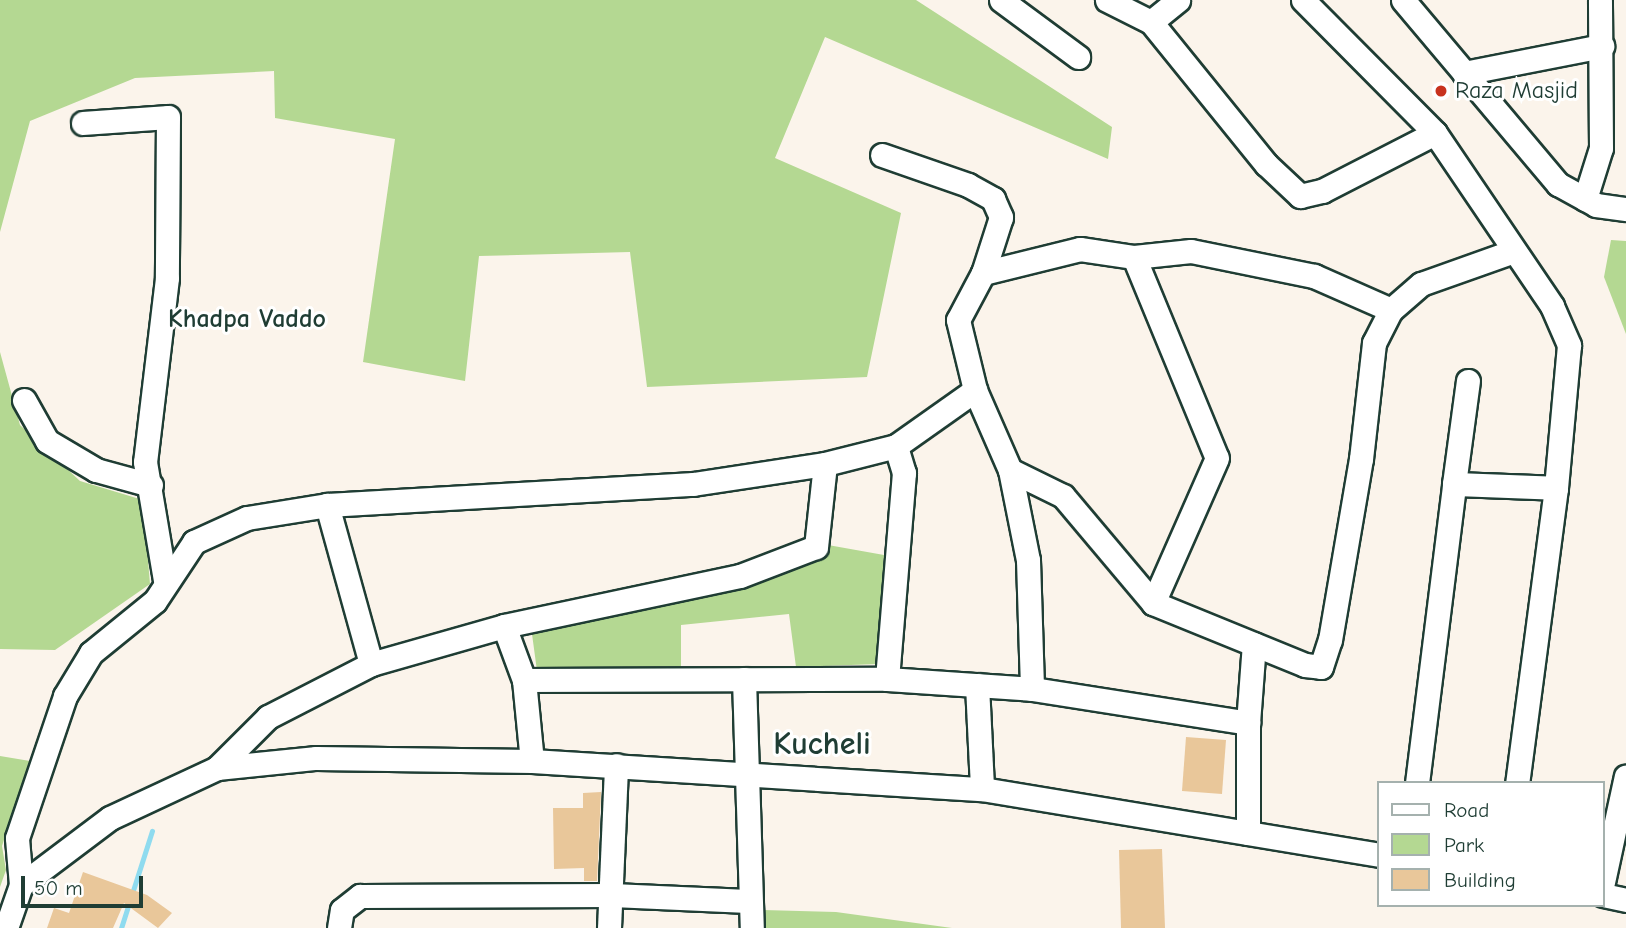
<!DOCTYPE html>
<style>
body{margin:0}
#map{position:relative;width:1626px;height:928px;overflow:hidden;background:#fbf4eb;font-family:"Comic Neue",sans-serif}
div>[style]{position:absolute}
.green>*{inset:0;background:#b4d892}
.stream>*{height:5px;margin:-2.5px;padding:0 2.5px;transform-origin:2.5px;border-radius:2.5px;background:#8fdbef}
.building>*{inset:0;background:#e9c79a}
.roads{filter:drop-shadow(2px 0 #1f3d34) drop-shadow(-2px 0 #1f3d34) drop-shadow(0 2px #1f3d34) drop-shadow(0 -2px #1f3d34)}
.minor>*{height:23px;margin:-11.5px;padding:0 11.5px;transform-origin:11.5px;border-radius:11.5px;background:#fff}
.dots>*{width:19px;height:19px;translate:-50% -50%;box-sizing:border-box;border:4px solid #fff;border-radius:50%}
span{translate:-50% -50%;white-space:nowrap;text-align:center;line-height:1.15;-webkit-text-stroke:6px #fff;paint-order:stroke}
.poi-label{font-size:24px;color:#1f3d34}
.left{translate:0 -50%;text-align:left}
.neighbourhood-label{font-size:26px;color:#1f3d34;font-weight:700}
.district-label{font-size:32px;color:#1f3d34;font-weight:700}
.legend{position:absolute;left:1377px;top:781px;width:228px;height:126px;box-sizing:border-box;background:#fff;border:2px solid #a5b1ae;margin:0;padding:9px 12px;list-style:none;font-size:21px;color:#1f3d34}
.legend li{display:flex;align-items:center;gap:14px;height:35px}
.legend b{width:35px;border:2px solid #a5b1ae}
.scale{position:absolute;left:21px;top:876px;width:122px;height:32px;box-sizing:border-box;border:4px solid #1f3d34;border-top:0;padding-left:9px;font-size:21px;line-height:24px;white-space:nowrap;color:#1f3d34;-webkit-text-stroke:5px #fff;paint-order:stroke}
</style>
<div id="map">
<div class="green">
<i style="clip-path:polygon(0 0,916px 0,1112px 127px,1108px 159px,825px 37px,775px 158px,901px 213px,867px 377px,647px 387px,630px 252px,479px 256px,465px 381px,363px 362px,395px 139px,275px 118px,274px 71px,135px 78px,30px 121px,0 232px)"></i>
<i style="clip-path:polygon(1611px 240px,1626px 241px,1626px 334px,1604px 277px)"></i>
<i style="clip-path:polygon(0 352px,20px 425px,80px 481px,143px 500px,150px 584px,55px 650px,0 649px)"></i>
<i style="clip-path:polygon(828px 545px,884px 555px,878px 664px,796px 667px,789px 614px,681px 625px,681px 669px,537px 671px,532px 634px,812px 564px)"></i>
<i style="clip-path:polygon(0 756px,30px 761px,2px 846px,6px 870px,0 887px)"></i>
<i style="clip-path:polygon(763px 910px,836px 912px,952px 928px,764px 928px)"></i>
</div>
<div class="stream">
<i style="left:121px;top:928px;width:102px;rotate:-72.3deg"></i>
</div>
<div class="building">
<i style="clip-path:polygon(1186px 737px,1226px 740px,1222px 794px,1182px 791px)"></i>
<i style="clip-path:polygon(601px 792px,597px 881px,584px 881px,584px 868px,554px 869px,553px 808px,583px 808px,583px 793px)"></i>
<i style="clip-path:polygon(1162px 849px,1165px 928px,1121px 928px,1119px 850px)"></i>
<i style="clip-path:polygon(83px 872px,147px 895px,172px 913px,158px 928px,124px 903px,113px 928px,47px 928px,54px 908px,69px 913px)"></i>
</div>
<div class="roads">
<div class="minor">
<i style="left:1001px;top:0;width:96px;rotate:36.5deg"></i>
<i style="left:1107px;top:0;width:49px;rotate:26.6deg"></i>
<i style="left:1151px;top:22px;width:183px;rotate:51deg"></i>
<i style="left:1266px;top:164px;width:47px;rotate:43.3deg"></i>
<i style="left:1300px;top:196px;width:23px;rotate:-13deg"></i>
<i style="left:1322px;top:191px;width:127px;rotate:-27.2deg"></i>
<i style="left:1303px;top:0;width:187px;rotate:45.2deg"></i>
<i style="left:1435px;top:133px;width:209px;rotate:55.9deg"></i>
<i style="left:1552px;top:306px;width:43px;rotate:66.4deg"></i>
<i style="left:1569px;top:345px;width:144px;rotate:95.2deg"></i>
<i style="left:1556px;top:488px;width:298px;rotate:97.5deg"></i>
<i style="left:1403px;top:0;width:241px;rotate:49.9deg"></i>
<i style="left:1558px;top:184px;width:43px;rotate:28.9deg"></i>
<i style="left:1596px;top:205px;width:30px;rotate:8deg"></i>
<i style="left:1151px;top:22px;width:35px;rotate:-39deg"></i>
<i style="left:1464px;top:73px;width:141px;rotate:-11.1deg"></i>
<i style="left:83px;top:123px;width:85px;rotate:-4deg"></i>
<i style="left:168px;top:117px;width:161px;rotate:90.4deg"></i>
<i style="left:167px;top:278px;width:185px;rotate:96.8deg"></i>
<i style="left:145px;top:462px;width:120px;rotate:80.4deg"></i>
<i style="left:882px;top:155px;width:91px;rotate:19.2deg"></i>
<i style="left:968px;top:185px;width:29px;rotate:29deg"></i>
<i style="left:993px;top:199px;width:20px;rotate:66deg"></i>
<i style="left:1001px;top:217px;width:59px;rotate:107.8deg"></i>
<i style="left:983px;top:273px;width:53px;rotate:118deg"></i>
<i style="left:958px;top:320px;width:72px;rotate:76.3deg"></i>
<i style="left:975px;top:390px;width:87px;rotate:66.4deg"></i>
<i style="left:1010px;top:470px;width:92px;rotate:78.7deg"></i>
<i style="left:1028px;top:560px;width:129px;rotate:88.2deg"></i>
<i style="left:1585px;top:199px;width:53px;rotate:-72.6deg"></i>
<i style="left:1601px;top:148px;width:148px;rotate:-90.4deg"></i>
<i style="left:1134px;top:257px;width:217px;rotate:67.6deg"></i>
<i style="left:1217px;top:458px;width:158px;rotate:113.8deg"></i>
<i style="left:983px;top:273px;width:100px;rotate:-13.9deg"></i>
<i style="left:1080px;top:249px;width:55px;rotate:8.4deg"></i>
<i style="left:1134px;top:257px;width:57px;rotate:-6deg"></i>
<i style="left:1191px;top:251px;width:126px;rotate:11.5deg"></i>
<i style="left:1314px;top:276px;width:84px;rotate:23.8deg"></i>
<i style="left:24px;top:400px;width:47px;rotate:60.7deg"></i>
<i style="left:47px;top:441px;width:57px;rotate:30.6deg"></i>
<i style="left:96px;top:470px;width:57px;rotate:15.3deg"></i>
<i style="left:1010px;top:470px;width:59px;rotate:26.1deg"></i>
<i style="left:1063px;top:496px;width:140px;rotate:49.9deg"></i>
<i style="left:1153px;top:603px;width:164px;rotate:22.2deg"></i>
<i style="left:1305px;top:665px;width:16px;rotate:7deg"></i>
<i style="left:1321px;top:667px;width:28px;rotate:-72deg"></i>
<i style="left:1330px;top:640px;width:184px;rotate:-80.3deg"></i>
<i style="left:1361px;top:459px;width:117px;rotate:-83.6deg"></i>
<i style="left:1374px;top:343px;width:37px;rotate:-63deg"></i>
<i style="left:1391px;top:310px;width:40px;rotate:-41deg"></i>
<i style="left:1421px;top:284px;width:96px;rotate:-19.6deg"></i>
<i style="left:1454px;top:484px;width:104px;rotate:-82.3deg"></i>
<i style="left:327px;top:505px;width:165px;rotate:74.5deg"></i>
<i style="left:504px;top:626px;width:58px;rotate:69.7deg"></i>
<i style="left:524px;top:680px;width:81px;rotate:84.4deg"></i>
<i style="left:744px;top:679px;width:249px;rotate:88.2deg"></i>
<i style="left:887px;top:679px;width:207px;rotate:-85.3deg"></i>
<i style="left:904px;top:473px;width:28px;rotate:-107deg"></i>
<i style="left:524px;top:680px;width:363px;rotate:-0.2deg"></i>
<i style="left:887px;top:679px;width:145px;rotate:3.9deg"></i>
<i style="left:1032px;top:689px;width:219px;rotate:8.9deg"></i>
<i style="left:977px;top:685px;width:104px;rotate:87.2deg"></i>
<i style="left:217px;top:768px;width:72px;rotate:-45deg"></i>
<i style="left:268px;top:717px;width:116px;rotate:-27.2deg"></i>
<i style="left:371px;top:664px;width:138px;rotate:-15.9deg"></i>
<i style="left:504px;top:626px;width:241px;rotate:-12deg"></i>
<i style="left:740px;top:576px;width:81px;rotate:-20.9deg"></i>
<i style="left:816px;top:547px;width:83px;rotate:-83.8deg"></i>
<i style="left:1417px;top:783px;width:301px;rotate:-82.9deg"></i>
<i style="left:1454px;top:484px;width:102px;rotate:2.2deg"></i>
<i style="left:1248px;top:833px;width:110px;rotate:-90deg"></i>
<i style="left:1248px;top:723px;width:79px;rotate:-85.7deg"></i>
<i style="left:1603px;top:882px;width:108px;rotate:-77.8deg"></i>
<i style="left:21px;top:885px;width:47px;rotate:-94.9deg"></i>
<i style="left:17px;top:838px;width:150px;rotate:-71.3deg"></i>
<i style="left:65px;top:696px;width:50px;rotate:-58.8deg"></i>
<i style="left:91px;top:653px;width:82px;rotate:-39.1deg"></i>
<i style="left:155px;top:601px;width:71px;rotate:-56.5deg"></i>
<i style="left:194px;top:542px;width:58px;rotate:-24.4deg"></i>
<i style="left:247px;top:518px;width:81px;rotate:-9.2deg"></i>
<i style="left:327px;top:505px;width:367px;rotate:-3.3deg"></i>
<i style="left:693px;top:484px;width:134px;rotate:-8.6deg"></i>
<i style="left:825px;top:464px;width:73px;rotate:-14.2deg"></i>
<i style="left:896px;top:446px;width:97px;rotate:-35.3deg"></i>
<i style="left:1603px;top:895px;width:24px;rotate:12deg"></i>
<i style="left:6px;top:928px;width:46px;rotate:-70.8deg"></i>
<i style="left:21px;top:885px;width:111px;rotate:-37deg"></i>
<i style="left:110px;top:818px;width:118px;rotate:-25deg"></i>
<i style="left:217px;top:768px;width:100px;rotate:-5.8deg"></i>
<i style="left:316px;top:758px;width:216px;rotate:0.8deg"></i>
<i style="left:532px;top:761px;width:451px;rotate:3.6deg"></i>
<i style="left:982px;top:789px;width:402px;rotate:9.4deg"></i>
<i style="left:339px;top:928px;width:18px;rotate:-81deg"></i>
<i style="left:342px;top:910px;width:23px;rotate:-38deg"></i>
<i style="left:360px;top:896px;width:252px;rotate:-0.2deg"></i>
<i style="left:612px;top:895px;width:136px;rotate:2.5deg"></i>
<i style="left:609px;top:928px;width:163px;rotate:-87.5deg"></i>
</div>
</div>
<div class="dots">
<i style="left:1441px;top:91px;background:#c8321e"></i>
</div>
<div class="poi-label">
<span class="left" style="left:1455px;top:91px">Raza Masjid</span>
</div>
<div class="neighbourhood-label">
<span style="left:247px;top:320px">Khadpa Vaddo</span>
</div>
<div class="district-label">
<span style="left:822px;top:744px">Kucheli</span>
</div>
<ul class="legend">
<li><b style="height:9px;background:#fff"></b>Road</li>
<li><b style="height:19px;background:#b4d892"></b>Park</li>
<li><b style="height:19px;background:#e9c79a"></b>Building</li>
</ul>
<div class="scale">50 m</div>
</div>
